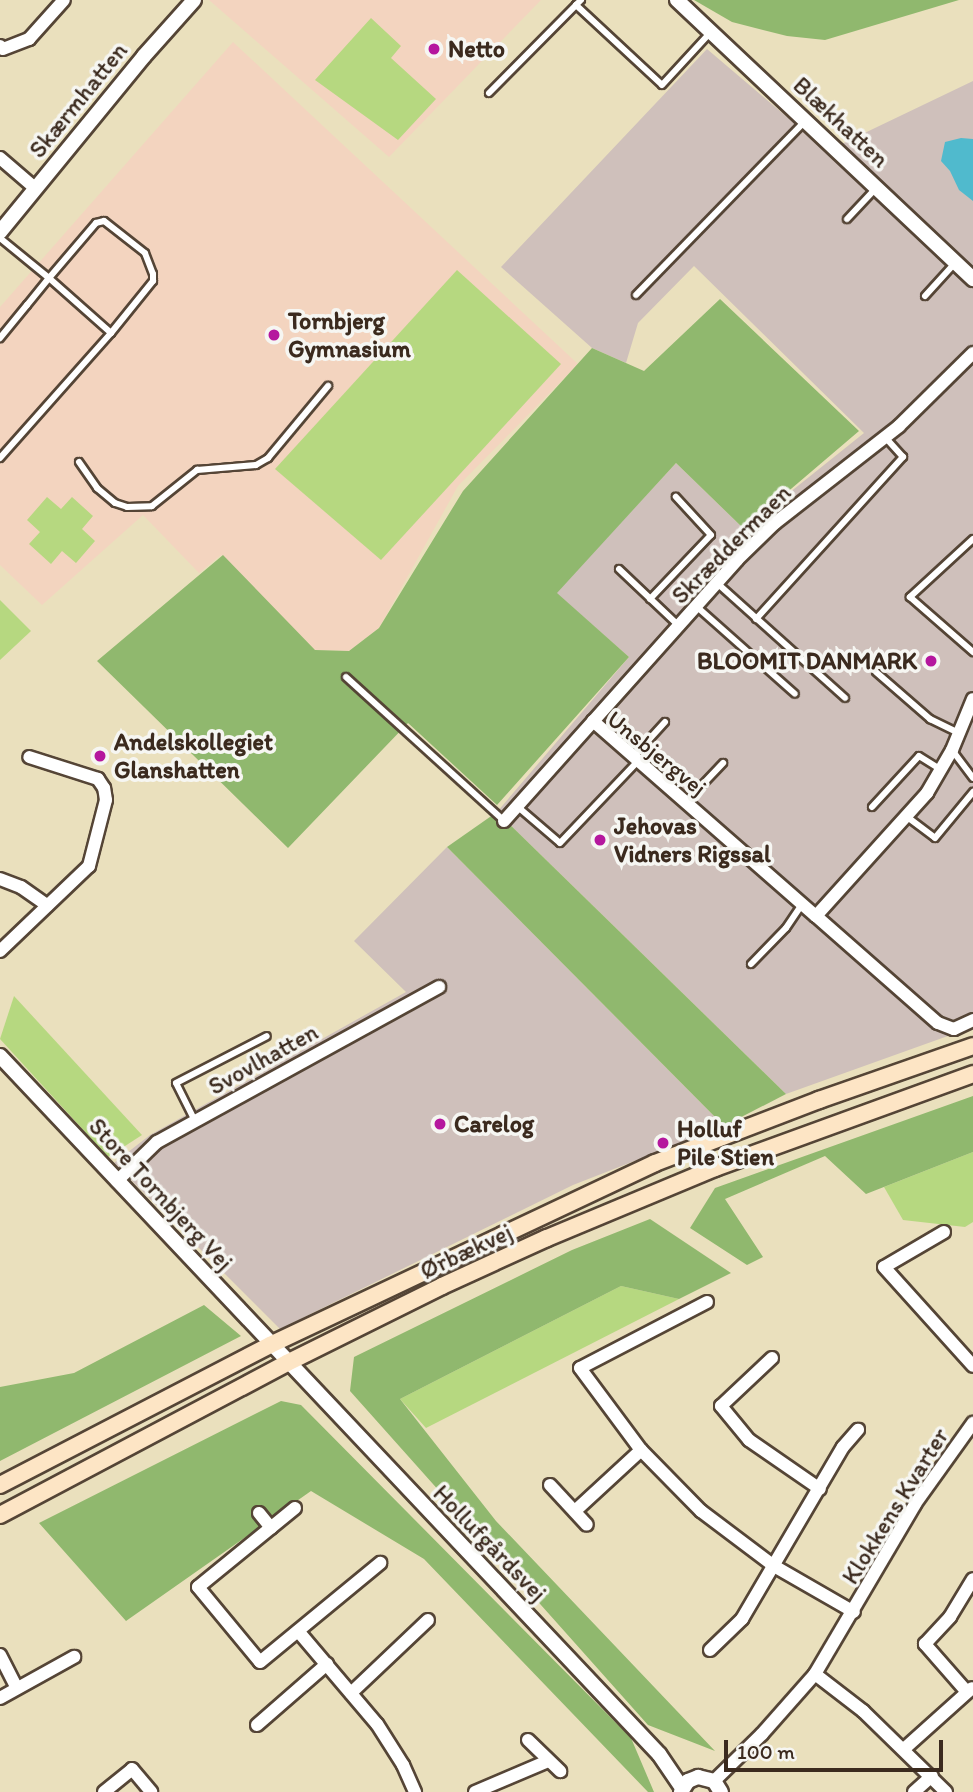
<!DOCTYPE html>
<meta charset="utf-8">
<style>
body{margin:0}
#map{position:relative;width:973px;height:1792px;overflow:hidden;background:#eae0bd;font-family:Itim,sans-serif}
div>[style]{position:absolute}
.built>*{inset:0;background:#f3d4bf}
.industrial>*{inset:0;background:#cfc0bb}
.green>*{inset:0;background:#b6d880}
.forest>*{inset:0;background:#90b86e}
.water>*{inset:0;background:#50bacd}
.roads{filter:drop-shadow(2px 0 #554536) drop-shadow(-2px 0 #554536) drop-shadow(0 2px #554536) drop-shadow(0 -2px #554536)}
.service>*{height:6px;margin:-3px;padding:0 3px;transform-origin:3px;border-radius:3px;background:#fff}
.minor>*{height:12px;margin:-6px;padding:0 6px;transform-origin:6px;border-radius:6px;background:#fff}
.tertiary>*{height:14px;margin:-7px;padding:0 7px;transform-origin:7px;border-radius:7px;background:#fff}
.secondary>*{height:16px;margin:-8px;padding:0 8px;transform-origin:8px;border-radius:8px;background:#fde5c5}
.dots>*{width:19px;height:19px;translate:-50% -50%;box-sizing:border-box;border:4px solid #f6f6f2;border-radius:50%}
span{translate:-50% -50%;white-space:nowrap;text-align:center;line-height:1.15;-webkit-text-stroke:7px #f6f6f2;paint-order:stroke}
.poi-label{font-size:24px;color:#3b2a1e;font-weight:700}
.left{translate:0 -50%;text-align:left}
.right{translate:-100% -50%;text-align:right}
.street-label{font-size:24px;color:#3b2a1e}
.scale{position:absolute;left:724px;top:1740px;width:219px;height:32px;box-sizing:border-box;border:4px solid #3b2a1e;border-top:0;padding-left:9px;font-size:21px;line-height:24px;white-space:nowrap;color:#3b2a1e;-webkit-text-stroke:5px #f6f6f2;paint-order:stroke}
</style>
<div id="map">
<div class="built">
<i style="clip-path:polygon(209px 0,541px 0,389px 157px)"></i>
<i style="clip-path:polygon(233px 42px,578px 364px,458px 486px,379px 628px,349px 651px,315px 650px,221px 555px,199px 573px,143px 515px,42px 605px,0 565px,0 307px)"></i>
</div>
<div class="industrial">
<i style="clip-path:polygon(707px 49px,827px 151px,973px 81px,973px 1027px,786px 1094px,497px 812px,629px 657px,556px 593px,676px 463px,744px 529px,864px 433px,694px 266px,638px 323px,626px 363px,592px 348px,501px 267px)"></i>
<i style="clip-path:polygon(447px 847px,724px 1126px,573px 1185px,280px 1329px,114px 1163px,150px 1135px,406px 992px,354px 941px)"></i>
</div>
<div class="green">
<i style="clip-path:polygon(371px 18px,401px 46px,391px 58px,436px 99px,398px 140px,315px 80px)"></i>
<i style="clip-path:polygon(457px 270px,561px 364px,381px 560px,275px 469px)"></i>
<i style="clip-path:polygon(47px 497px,61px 509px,72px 497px,93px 516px,82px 529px,95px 541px,76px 563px,62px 551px,51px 564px,29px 544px,40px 532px,27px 520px)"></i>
<i style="clip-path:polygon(0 600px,31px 631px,0 660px)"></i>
<i style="clip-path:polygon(14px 996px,142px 1135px,108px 1157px,0 1039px)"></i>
<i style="clip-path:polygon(973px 1152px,973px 1222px,965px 1227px,903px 1220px,884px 1187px)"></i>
<i style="clip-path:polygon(621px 1286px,679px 1299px,426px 1428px,400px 1399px)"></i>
</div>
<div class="forest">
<i style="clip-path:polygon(694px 0,959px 0,825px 40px,787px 36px,732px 22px)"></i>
<i style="clip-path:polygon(720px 299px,859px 431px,744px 529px,676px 463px,557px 593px,629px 657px,497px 805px,408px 723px,288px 848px,97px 661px,223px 555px,315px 650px,349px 651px,379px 628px,463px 491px,592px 348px,644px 371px)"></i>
<i style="clip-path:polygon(497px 812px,786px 1094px,724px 1126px,447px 847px)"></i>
<i style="clip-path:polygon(973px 1096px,973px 1152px,866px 1194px,825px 1156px,725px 1199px,763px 1257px,747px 1265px,690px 1228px,715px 1188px)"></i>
<i style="clip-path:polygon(650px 1219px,731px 1273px,679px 1299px,621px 1286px,400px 1399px,496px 1521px,715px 1751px,648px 1725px,350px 1391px,354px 1357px,572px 1250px)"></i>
<i style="clip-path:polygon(204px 1305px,241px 1336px,0 1461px,0 1387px,74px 1373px)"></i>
<i style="clip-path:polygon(281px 1401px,301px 1405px,631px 1738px,654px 1792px,648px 1792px,424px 1559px,311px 1491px,126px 1621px,39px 1523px)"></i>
</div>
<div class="water">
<i style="clip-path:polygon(961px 138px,973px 139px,973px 201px,959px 190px,950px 171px,941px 161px,945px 142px)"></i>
</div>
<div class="roads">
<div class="service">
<i style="left:581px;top:0;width:7px;rotate:135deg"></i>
<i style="left:576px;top:5px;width:117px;rotate:42.9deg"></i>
<i style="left:662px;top:85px;width:71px;rotate:-47.3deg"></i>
<i style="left:489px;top:93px;width:124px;rotate:-45.3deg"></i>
<i style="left:847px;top:219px;width:44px;rotate:-46.8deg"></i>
<i style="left:0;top:238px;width:63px;rotate:39.2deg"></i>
<i style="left:49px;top:278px;width:83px;rotate:41.6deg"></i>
<i style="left:111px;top:333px;width:67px;rotate:-51.1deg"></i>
<i style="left:153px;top:281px;width:7px;rotate:-90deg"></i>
<i style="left:153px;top:274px;width:22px;rotate:-111deg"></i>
<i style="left:145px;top:253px;width:52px;rotate:-142deg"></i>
<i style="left:104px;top:221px;width:8px;rotate:166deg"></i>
<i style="left:96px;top:223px;width:72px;rotate:130.5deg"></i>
<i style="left:49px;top:278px;width:35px;rotate:129deg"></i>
<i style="left:27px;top:305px;width:43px;rotate:129.3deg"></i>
<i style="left:636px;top:295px;width:243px;rotate:-45.8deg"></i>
<i style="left:925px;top:296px;width:43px;rotate:-47.8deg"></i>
<i style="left:0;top:458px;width:167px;rotate:-48.4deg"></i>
<i style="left:79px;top:462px;width:32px;rotate:55deg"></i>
<i style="left:97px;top:488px;width:23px;rotate:40deg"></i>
<i style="left:115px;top:503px;width:13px;rotate:18deg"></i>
<i style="left:127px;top:507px;width:25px;rotate:-2deg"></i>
<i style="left:152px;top:506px;width:58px;rotate:-38.7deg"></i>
<i style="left:197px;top:470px;width:59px;rotate:-4.8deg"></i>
<i style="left:256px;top:465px;width:14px;rotate:-30deg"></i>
<i style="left:268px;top:458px;width:94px;rotate:-50.2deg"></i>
<i style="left:973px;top:539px;width:86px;rotate:137.4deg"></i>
<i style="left:910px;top:597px;width:84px;rotate:41.1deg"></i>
<i style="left:619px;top:569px;width:83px;rotate:43.5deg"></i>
<i style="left:717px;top:583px;width:172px;rotate:41.9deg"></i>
<i style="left:650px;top:599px;width:88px;rotate:-46.4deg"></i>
<i style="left:711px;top:535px;width:52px;rotate:-132.6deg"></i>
<i style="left:696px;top:606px;width:132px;rotate:41.6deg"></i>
<i style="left:756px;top:619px;width:219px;rotate:-47.8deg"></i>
<i style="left:903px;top:457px;width:27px;rotate:-132deg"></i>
<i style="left:876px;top:672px;width:72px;rotate:41deg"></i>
<i style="left:930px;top:719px;width:32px;rotate:26deg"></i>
<i style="left:346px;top:677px;width:214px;rotate:42.3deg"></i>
<i style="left:952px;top:750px;width:35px;rotate:53deg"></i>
<i style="left:634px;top:756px;width:46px;rotate:-47.6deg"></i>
<i style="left:686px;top:802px;width:54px;rotate:-46.5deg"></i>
<i style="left:518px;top:807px;width:55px;rotate:40.6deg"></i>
<i style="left:560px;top:843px;width:113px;rotate:-46.4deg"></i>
<i style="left:872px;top:807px;width:69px;rotate:-47.3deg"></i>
<i style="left:919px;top:756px;width:26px;rotate:32deg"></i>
<i style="left:906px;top:816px;width:36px;rotate:37deg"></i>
<i style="left:935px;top:838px;width:60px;rotate:-50.4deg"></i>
<i style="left:751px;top:964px;width:50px;rotate:-45.8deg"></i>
<i style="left:786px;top:928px;width:29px;rotate:-56deg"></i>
<i style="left:195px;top:1121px;width:42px;rotate:-116.6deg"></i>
<i style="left:176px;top:1083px;width:102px;rotate:-27.3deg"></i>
</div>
<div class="minor">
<i style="left:0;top:46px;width:4px;rotate:45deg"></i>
<i style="left:3px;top:49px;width:28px;rotate:-21deg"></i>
<i style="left:29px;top:39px;width:52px;rotate:-48.1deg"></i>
<i style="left:0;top:158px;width:46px;rotate:40.6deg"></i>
<i style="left:593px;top:721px;width:296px;rotate:41.2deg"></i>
<i style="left:816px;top:916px;width:166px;rotate:-47.9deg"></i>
<i style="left:927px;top:793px;width:50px;rotate:-59.8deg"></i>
<i style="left:952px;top:750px;width:55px;rotate:-67.6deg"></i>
<i style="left:504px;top:821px;width:350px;rotate:-48.2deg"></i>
<i style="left:737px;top:560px;width:53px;rotate:-44.2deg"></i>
<i style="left:775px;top:523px;width:157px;rotate:-38deg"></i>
<i style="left:899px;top:426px;width:104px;rotate:-44.6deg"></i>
<i style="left:0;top:879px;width:22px;rotate:21deg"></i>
<i style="left:21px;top:887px;width:32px;rotate:35deg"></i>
<i style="left:816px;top:916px;width:162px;rotate:41.3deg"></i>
<i style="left:938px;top:1023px;width:17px;rotate:21deg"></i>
<i style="left:954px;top:1029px;width:21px;rotate:-25deg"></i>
<i style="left:0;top:951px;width:123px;rotate:-43.7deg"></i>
<i style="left:89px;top:866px;width:68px;rotate:-75.6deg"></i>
<i style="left:106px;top:800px;width:12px;rotate:-99deg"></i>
<i style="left:104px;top:788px;width:11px;rotate:-124deg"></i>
<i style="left:98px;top:779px;width:72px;rotate:-162.3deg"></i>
<i style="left:117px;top:1181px;width:56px;rotate:-44.3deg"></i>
<i style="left:157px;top:1142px;width:322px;rotate:-28.8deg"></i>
<i style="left:944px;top:1232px;width:69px;rotate:149.7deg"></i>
<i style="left:884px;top:1267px;width:133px;rotate:48deg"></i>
<i style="left:707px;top:1302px;width:143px;rotate:152.5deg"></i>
<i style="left:580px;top:1368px;width:102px;rotate:53.4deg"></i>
<i style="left:641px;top:1450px;width:86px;rotate:45.5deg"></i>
<i style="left:701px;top:1511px;width:91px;rotate:37deg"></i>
<i style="left:774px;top:1566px;width:92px;rotate:29.9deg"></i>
<i style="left:772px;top:1358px;width:70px;rotate:136.7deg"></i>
<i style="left:721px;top:1406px;width:44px;rotate:50.5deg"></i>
<i style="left:749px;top:1440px;width:86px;rotate:34.6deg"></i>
<i style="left:550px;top:1485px;width:54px;rotate:47.2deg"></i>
<i style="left:295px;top:1508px;width:125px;rotate:140.8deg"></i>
<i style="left:198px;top:1587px;width:97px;rotate:50.4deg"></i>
<i style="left:260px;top:1662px;width:156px;rotate:-39.5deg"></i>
<i style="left:575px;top:1511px;width:90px;rotate:-42.7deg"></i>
<i style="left:259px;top:1513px;width:19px;rotate:51deg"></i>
<i style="left:298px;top:1631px;width:122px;rotate:49.7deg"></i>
<i style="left:377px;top:1724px;width:49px;rotate:57.6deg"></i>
<i style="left:403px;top:1765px;width:30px;rotate:66deg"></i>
<i style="left:710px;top:1650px;width:45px;rotate:-44.1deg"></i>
<i style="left:742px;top:1619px;width:199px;rotate:-59.6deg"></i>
<i style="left:843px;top:1447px;width:23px;rotate:-49deg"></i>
<i style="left:0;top:1655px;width:37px;rotate:63deg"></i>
<i style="left:815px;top:1674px;width:61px;rotate:37.6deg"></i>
<i style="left:863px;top:1711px;width:116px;rotate:44.3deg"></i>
<i style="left:967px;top:1692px;width:64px;rotate:-131.2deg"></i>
<i style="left:925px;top:1644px;width:37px;rotate:-47deg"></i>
<i style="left:950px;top:1617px;width:44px;rotate:-58.8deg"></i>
<i style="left:351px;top:1693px;width:106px;rotate:-43.5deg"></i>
<i style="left:0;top:1698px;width:85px;rotate:-29deg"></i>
<i style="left:257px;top:1725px;width:93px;rotate:-41.1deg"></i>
<i style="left:528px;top:1740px;width:45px;rotate:44.1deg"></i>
<i style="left:904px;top:1749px;width:91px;rotate:-41.9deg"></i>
<i style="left:714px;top:1781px;width:67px;rotate:-44.4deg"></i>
<i style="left:762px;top:1734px;width:80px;rotate:-48.5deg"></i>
<i style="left:815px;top:1674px;width:197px;rotate:-59.5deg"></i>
<i style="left:915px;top:1504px;width:100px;rotate:-54.4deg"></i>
<i style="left:104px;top:1792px;width:36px;rotate:-39deg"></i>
<i style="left:132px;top:1769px;width:30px;rotate:50deg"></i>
<i style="left:475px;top:1792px;width:79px;rotate:-23deg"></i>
<i style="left:914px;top:1792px;width:24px;rotate:-42deg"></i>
</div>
<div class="tertiary">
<i style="left:677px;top:0;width:407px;rotate:43.3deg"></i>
<i style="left:0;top:232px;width:227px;rotate:-50.7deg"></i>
<i style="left:144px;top:56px;width:75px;rotate:-48.2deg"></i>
<i style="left:0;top:1056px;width:960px;rotate:46.65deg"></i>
<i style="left:659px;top:1754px;width:41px;rotate:55.9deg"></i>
<i style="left:681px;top:1792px;width:13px;rotate:-58deg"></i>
<i style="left:688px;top:1781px;width:11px;rotate:-22deg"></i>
<i style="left:698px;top:1777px;width:16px;rotate:14deg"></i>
<i style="left:714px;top:1781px;width:13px;rotate:58deg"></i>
</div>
<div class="secondary">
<i style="left:0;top:1485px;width:304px;rotate:-27.4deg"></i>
<i style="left:270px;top:1345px;width:426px;rotate:-25.3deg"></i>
<i style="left:655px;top:1163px;width:176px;rotate:-21deg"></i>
<i style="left:819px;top:1100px;width:163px;rotate:-19.3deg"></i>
<i style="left:0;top:1515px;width:325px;rotate:-27.9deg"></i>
<i style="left:287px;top:1363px;width:173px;rotate:-26.4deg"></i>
<i style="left:442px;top:1286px;width:115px;rotate:-24.6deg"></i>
<i style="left:547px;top:1238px;width:182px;rotate:-22.6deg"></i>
<i style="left:715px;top:1168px;width:275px;rotate:-20deg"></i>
</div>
</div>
<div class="dots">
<i style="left:434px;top:49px;background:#b5179e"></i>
<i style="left:274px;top:335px;background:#b5179e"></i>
<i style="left:931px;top:661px;background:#b5179e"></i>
<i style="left:100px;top:756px;background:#b5179e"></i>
<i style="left:600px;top:840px;background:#b5179e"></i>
<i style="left:440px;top:1124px;background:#b5179e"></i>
<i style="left:663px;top:1143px;background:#b5179e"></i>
</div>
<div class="poi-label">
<span class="left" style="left:448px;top:49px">Netto</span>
<span class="left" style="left:288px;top:335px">Tornbjerg<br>Gymnasium</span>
<span class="right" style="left:917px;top:661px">BLOOMIT DANMARK</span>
<span class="left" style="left:114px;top:756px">Andelskollegiet<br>Glanshatten</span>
<span class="left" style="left:614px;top:840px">Jehovas<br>Vidners Rigssal</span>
<span class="left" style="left:454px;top:1124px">Carelog</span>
<span class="left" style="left:677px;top:1143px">Holluf<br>Pile Stien</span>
</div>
<div class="street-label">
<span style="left:78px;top:100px;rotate:-51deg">Skærmhatten</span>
<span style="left:841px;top:122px;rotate:43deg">Blækhatten</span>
<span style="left:731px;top:544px;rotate:-45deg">Skræddermaen</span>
<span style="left:657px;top:753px;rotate:39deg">Unsbjergvej</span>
<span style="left:263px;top:1059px;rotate:-29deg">Svovlhatten</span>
<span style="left:161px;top:1194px;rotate:47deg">Store Tornbjerg Vej</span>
<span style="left:466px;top:1251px;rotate:-25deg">Ørbækvej</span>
<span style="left:895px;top:1506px;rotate:-58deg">Klokkens Kvarter</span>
<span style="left:490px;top:1543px;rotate:46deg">Hollufgårdsvej</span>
</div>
<div class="scale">100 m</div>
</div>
